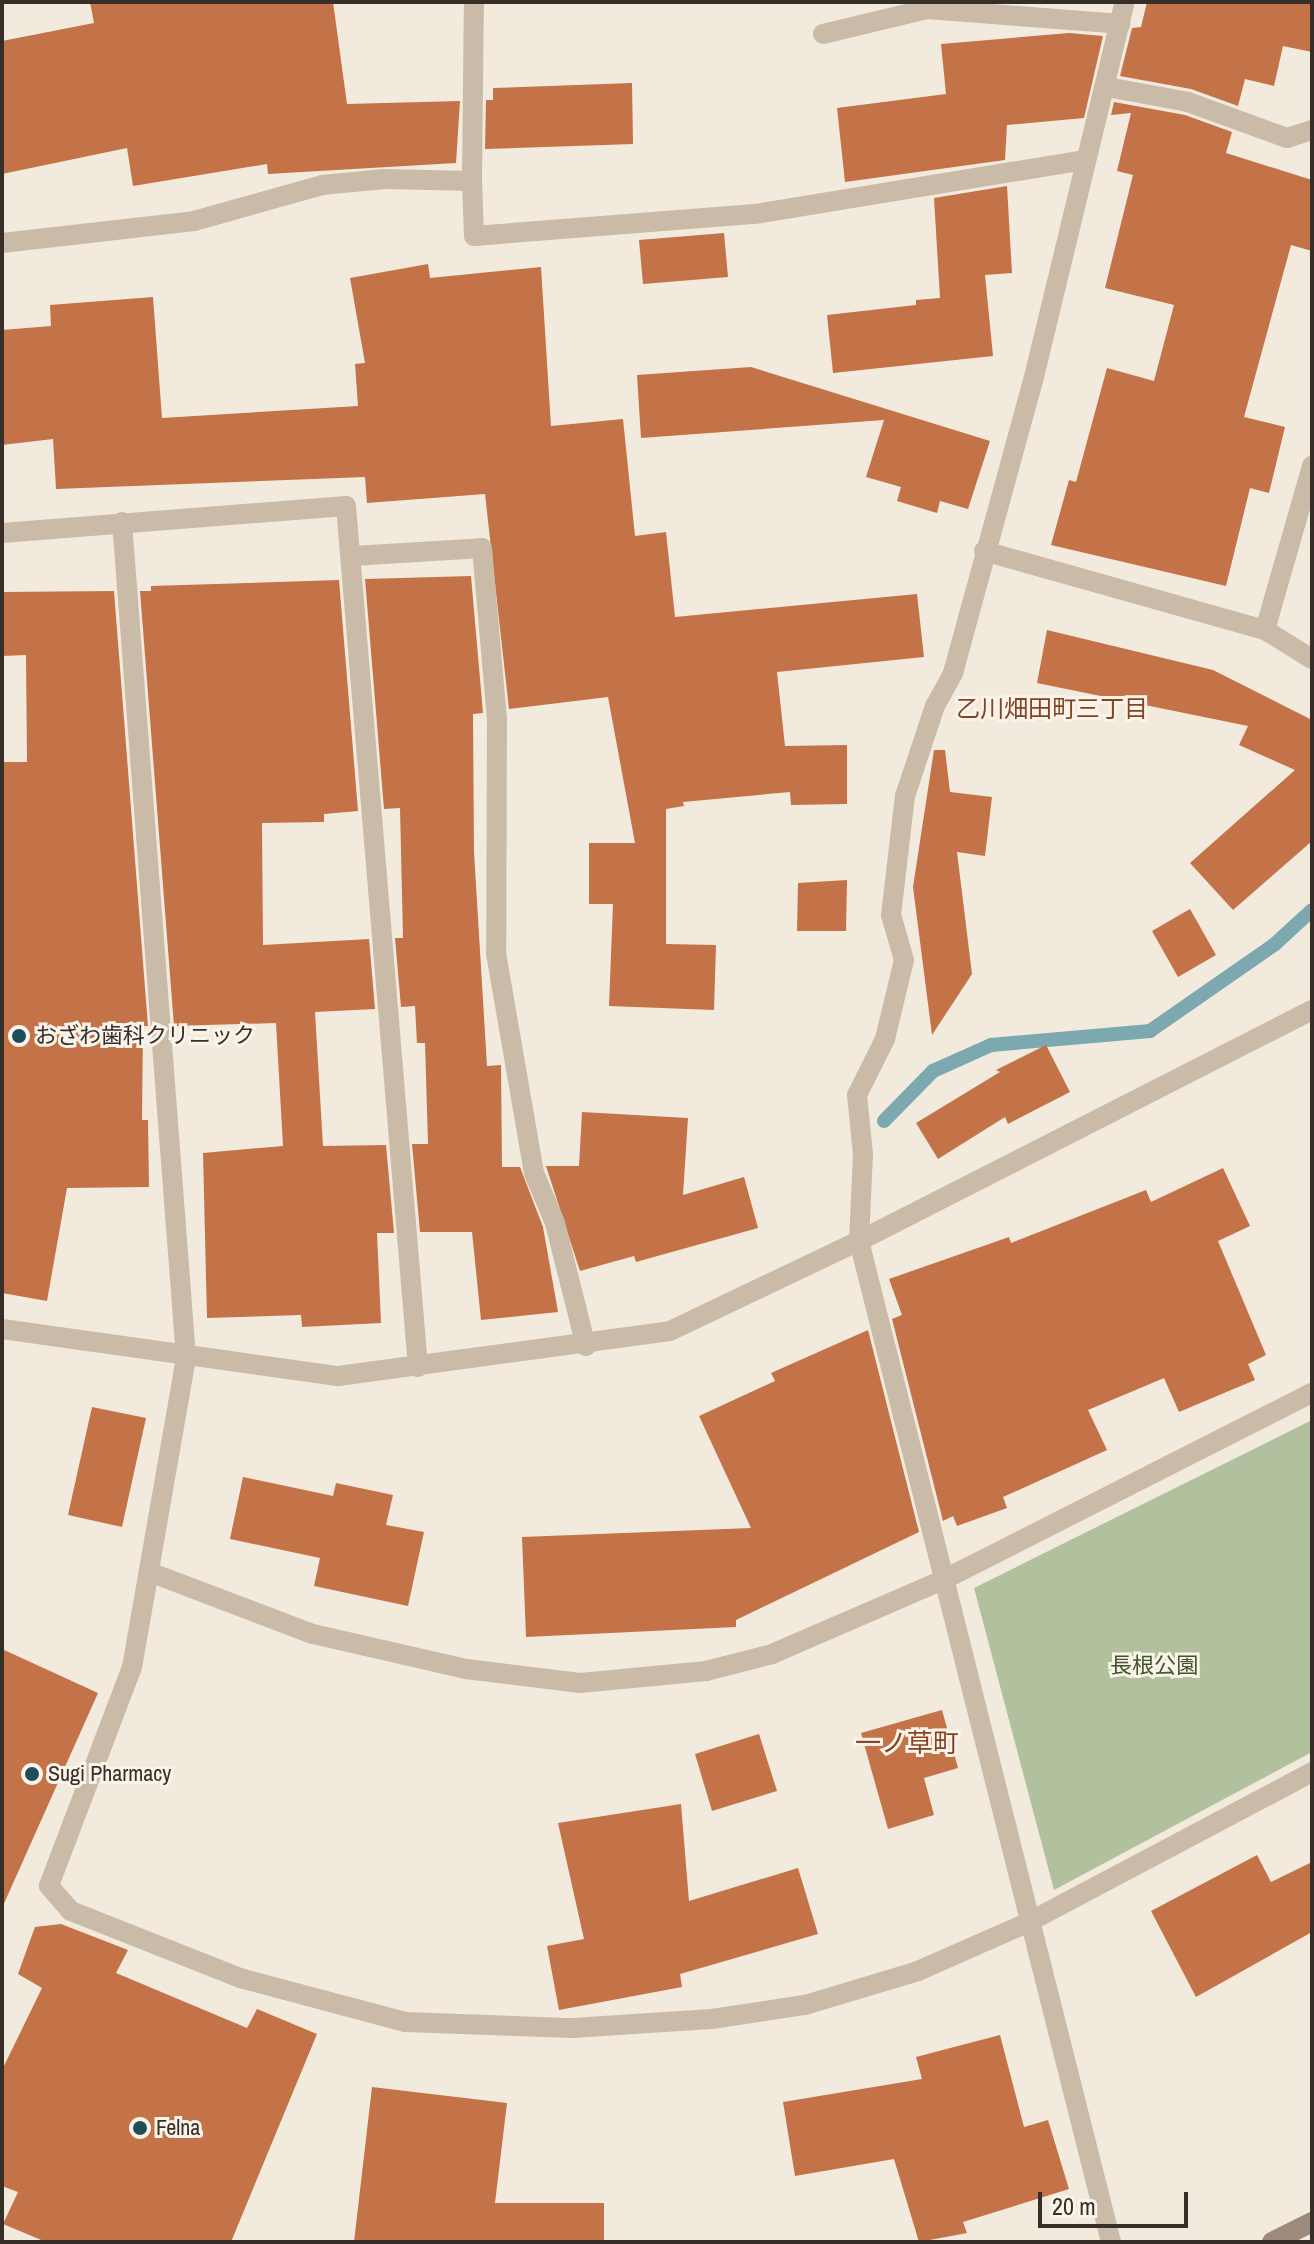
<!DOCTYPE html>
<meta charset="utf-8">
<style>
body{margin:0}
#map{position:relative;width:1314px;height:2244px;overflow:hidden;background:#f2eadd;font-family:"Archivo Narrow","Noto Sans JP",sans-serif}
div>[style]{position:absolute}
.green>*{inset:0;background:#b1c19d}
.stream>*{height:14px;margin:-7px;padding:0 7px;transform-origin:7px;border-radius:7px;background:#7ca8af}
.building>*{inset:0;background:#c47248}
.street>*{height:20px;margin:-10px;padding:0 10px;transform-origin:10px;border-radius:10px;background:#cabba8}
.secondary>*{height:20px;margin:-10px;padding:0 10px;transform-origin:10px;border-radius:10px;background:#9e8a7a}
.dots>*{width:22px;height:22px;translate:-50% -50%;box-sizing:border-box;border:4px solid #f9f3e9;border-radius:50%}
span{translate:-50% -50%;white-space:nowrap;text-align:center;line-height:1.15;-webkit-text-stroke:6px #f9f3e9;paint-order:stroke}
.poi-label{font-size:22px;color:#372e28}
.left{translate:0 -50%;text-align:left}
.park-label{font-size:22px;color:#42552d}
.neighbourhood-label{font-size:24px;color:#854323}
.quarter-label{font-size:26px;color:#854323}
.frame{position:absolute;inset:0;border:4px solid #372e28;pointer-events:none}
.scale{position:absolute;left:1038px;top:2192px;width:150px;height:36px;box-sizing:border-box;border:4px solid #372e28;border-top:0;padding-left:10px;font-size:24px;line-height:28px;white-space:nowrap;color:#372e28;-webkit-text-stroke:6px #f9f3e9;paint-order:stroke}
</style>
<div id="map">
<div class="green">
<i style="clip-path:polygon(1312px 1420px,1312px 1752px,1054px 1890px,974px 1588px)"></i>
</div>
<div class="stream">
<i style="left:884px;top:1121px;width:70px;rotate:-45.6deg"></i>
<i style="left:933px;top:1071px;width:64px;rotate:-24.1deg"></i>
<i style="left:991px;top:1045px;width:160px;rotate:-5deg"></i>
<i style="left:1150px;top:1031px;width:152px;rotate:-34.8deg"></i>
<i style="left:1275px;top:944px;width:50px;rotate:-42.6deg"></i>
</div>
<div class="building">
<i style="clip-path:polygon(90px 2px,333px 2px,347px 104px,460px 101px,456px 163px,268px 174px,267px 164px,133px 186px,127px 148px,2px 174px,2px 41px,94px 23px)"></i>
<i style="clip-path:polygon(1147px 2px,1312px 2px,1312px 52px,1283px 46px,1274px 86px,1245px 79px,1238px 106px,1191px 89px,1120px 76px,1132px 28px,1141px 27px)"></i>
<i style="clip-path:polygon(1069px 33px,1103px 36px,1084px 118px,1007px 125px,1005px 160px,845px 182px,837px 108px,946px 94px,941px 44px)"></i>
<i style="clip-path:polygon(632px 83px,633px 144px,485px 149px,486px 100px,493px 100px,493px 88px)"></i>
<i style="clip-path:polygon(1114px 102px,1185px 115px,1232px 132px,1226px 153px,1312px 180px,1312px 251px,1291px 245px,1244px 417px,1285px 427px,1269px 493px,1250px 488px,1226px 586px,1051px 545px,1069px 480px,1076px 482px,1107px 368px,1154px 381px,1174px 305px,1105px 288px,1133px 175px,1117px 171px,1131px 113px,1111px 115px)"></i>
<i style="clip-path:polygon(1007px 186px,1012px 273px,985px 275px,993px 356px,833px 373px,827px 315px,916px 305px,916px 300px,940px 298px,934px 198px)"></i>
<i style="clip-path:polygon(724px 233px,728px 277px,643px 284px,639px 240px)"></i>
<i style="clip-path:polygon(428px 264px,430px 278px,541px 267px,551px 426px,623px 419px,635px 536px,666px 532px,675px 617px,917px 594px,924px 657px,777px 672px,785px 746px,847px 745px,847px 804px,791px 805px,790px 792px,683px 802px,684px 806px,666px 809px,666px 944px,716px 945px,714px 1010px,609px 1006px,613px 904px,589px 904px,589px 843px,635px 843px,608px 697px,509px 709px,485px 494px,367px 503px,365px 477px,56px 489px,53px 439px,2px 445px,2px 330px,51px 326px,50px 305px,153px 297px,162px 418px,358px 406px,355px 364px,365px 363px,350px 278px)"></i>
<i style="clip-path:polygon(751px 367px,990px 441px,968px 509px,940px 501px,937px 513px,897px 501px,901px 487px,866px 477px,884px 420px,641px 438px,637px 375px)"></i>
<i style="clip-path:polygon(471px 576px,483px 713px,473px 714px,474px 852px,487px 1066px,501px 1065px,502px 1167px,520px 1167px,543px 1227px,558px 1312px,481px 1320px,472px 1232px,420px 1232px,412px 1144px,428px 1144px,425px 1043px,417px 1043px,415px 1006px,401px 1007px,395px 938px,403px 938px,400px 808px,384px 809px,365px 579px)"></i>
<i style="clip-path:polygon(339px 580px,358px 811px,324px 814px,324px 822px,262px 823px,263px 945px,369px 939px,375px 1009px,315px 1012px,323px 1146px,386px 1145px,394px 1233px,377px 1233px,381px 1323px,302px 1327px,301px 1315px,207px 1318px,203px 1153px,283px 1146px,276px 1023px,174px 1026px,140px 591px,151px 591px,151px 586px)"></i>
<i style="clip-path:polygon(114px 591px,148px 1026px,143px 1026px,142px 1120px,148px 1120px,149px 1187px,67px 1188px,47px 1301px,2px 1293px,2px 762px,27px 762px,26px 655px,2px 656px,2px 592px)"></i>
<i style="clip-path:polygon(1047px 630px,1213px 670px,1312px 720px,1312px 841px,1233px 910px,1190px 863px,1295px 770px,1239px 745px,1248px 726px,1037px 683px)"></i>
<i style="clip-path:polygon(934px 750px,945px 750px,950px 792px,992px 797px,985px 856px,957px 852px,972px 974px,932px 1035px,913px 887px)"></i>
<i style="clip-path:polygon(847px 880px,846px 931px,797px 931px,798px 883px)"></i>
<i style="clip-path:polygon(1190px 909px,1216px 955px,1178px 977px,1152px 931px)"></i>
<i style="clip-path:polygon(1046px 1045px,1070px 1092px,1008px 1124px,1005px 1117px,938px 1159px,916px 1123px,1000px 1072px,996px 1070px)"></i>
<i style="clip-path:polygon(582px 1112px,688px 1118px,683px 1195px,744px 1177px,758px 1228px,636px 1262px,634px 1256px,580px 1271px,546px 1166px,579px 1166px)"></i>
<i style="clip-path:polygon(1223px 1168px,1250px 1226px,1218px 1241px,1266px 1355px,1248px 1364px,1255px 1380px,1179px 1412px,1164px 1378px,1088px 1410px,1107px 1450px,1003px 1497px,1007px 1508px,957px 1526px,953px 1516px,943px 1521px,892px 1319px,902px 1315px,889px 1279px,1009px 1237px,1011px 1243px,1146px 1190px,1151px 1202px)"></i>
<i style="clip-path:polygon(868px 1330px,919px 1532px,736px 1620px,736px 1627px,526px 1637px,522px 1537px,751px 1528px,699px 1416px,775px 1381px,771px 1373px)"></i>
<i style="clip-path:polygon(92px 1407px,146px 1418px,122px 1527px,68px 1515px)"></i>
<i style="clip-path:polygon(243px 1477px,333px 1496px,336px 1483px,393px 1495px,386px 1525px,424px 1532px,408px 1606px,314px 1586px,320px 1558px,230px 1539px)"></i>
<i style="clip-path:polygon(2px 1649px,98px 1693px,2px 1908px)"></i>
<i style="clip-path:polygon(942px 1710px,958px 1768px,924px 1778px,934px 1815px,888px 1829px,861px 1733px)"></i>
<i style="clip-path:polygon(759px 1734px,777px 1791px,712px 1811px,695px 1754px)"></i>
<i style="clip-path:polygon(681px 1804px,689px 1901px,798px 1868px,818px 1934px,680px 1974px,682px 1987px,559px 2010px,547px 1946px,584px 1939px,558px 1823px)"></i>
<i style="clip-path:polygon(1257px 1855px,1271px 1882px,1312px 1862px,1312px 1932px,1196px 1997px,1151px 1911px)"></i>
<i style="clip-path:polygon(61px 1924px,128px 1950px,116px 1973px,247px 2028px,257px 2009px,317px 2034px,231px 2242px,46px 2242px,3px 2224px,18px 2192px,2px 2186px,2px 2070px,42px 1988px,18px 1974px,35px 1927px)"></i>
<i style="clip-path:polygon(1000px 2035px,1024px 2127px,1048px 2120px,1069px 2189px,963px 2222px,967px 2233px,919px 2242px,894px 2159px,795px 2176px,783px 2102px,922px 2079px,916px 2057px)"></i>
<i style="clip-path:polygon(372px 2087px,507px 2103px,495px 2203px,604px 2203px,604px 2242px,354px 2242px)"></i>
</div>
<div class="street">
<i style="left:823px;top:34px;width:107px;rotate:-13.5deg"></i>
<i style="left:927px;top:9px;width:194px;rotate:4.4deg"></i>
<i style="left:1107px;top:87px;width:82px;rotate:10.5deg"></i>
<i style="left:1188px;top:102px;width:105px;rotate:20deg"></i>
<i style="left:1287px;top:138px;width:26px;rotate:-18deg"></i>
<i style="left:472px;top:181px;width:179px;rotate:-89.4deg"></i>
<i style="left:2px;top:243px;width:193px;rotate:-6.5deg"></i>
<i style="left:194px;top:221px;width:133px;rotate:-15.7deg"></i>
<i style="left:322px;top:185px;width:63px;rotate:-5.4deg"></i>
<i style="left:385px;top:179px;width:87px;rotate:1.3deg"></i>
<i style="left:472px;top:181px;width:55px;rotate:87.9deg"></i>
<i style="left:474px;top:236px;width:282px;rotate:-4.5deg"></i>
<i style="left:755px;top:214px;width:332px;rotate:-9.3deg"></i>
<i style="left:122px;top:522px;width:838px;rotate:85.62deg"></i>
<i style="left:186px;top:1358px;width:314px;rotate:99.9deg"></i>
<i style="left:132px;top:1667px;width:234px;rotate:110.8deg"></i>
<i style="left:49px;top:1886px;width:33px;rotate:49deg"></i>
<i style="left:71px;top:1911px;width:182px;rotate:21.6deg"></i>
<i style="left:240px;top:1978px;width:171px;rotate:14.9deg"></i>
<i style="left:405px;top:2022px;width:167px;rotate:2.1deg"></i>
<i style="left:572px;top:2028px;width:140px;rotate:-3.7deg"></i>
<i style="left:712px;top:2019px;width:94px;rotate:-8.6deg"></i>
<i style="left:805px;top:2005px;width:118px;rotate:-16.7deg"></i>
<i style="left:918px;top:1971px;width:119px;rotate:-23.8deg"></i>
<i style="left:1027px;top:1923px;width:323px;rotate:-27.9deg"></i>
<i style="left:2px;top:533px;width:345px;rotate:-4.5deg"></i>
<i style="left:346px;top:506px;width:864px;rotate:85.22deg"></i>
<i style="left:984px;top:551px;width:292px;rotate:15.7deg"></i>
<i style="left:1265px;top:630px;width:55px;rotate:31.7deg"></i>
<i style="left:353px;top:556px;width:129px;rotate:-3.5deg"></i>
<i style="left:482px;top:548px;width:171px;rotate:85deg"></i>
<i style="left:497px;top:718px;width:235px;rotate:90.2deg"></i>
<i style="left:496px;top:953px;width:223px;rotate:80.2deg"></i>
<i style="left:534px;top:1173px;width:54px;rotate:67.2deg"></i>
<i style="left:555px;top:1223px;width:127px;rotate:75.9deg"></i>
<i style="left:1265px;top:630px;width:171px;rotate:-74deg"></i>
<i style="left:2px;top:1329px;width:339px;rotate:8deg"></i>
<i style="left:338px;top:1376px;width:335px;rotate:-7.7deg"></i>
<i style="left:670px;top:1331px;width:209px;rotate:-25.5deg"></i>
<i style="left:859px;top:1241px;width:508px;rotate:-27.02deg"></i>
<i style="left:152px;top:1573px;width:172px;rotate:20.8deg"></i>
<i style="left:313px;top:1634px;width:157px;rotate:12.9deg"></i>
<i style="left:466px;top:1669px;width:115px;rotate:7deg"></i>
<i style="left:580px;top:1683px;width:127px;rotate:-5.4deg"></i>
<i style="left:706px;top:1671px;width:68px;rotate:-14.4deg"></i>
<i style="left:772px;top:1654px;width:184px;rotate:-23.4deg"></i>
<i style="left:941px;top:1581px;width:416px;rotate:-26.9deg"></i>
<i style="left:1111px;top:2242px;width:1032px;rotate:-104.13deg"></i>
<i style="left:859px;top:1241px;width:87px;rotate:-87.4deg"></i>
<i style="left:863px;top:1154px;width:59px;rotate:-95.8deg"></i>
<i style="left:857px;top:1095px;width:63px;rotate:-63.4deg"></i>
<i style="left:885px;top:1039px;width:81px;rotate:-76.5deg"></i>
<i style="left:904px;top:960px;width:47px;rotate:-106.1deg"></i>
<i style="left:891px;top:915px;width:120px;rotate:-83.3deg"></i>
<i style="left:905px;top:796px;width:95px;rotate:-71.6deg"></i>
<i style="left:935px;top:706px;width:38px;rotate:-61deg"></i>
<i style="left:953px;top:673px;width:303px;rotate:-74.7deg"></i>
<i style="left:1033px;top:381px;width:390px;rotate:-76.4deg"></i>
</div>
<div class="secondary">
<i style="left:1272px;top:2242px;width:45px;rotate:-26.6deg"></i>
</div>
<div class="dots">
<i style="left:19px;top:1036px;background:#1e4f58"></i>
<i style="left:32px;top:1774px;background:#1e4f58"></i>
<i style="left:140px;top:2128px;background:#1e4f58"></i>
</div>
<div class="poi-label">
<span class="left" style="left:35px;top:1036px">おざわ歯科クリニック</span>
<span class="left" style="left:48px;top:1774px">Sugi Pharmacy</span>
<span class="left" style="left:156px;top:2128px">Felna</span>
</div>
<div class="park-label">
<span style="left:1154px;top:1666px">長根公園</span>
</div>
<div class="neighbourhood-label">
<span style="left:1052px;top:709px">乙川畑田町三丁目</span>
</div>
<div class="quarter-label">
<span style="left:907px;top:1743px">一ノ草町</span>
</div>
<div class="frame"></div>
<div class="scale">20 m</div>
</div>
